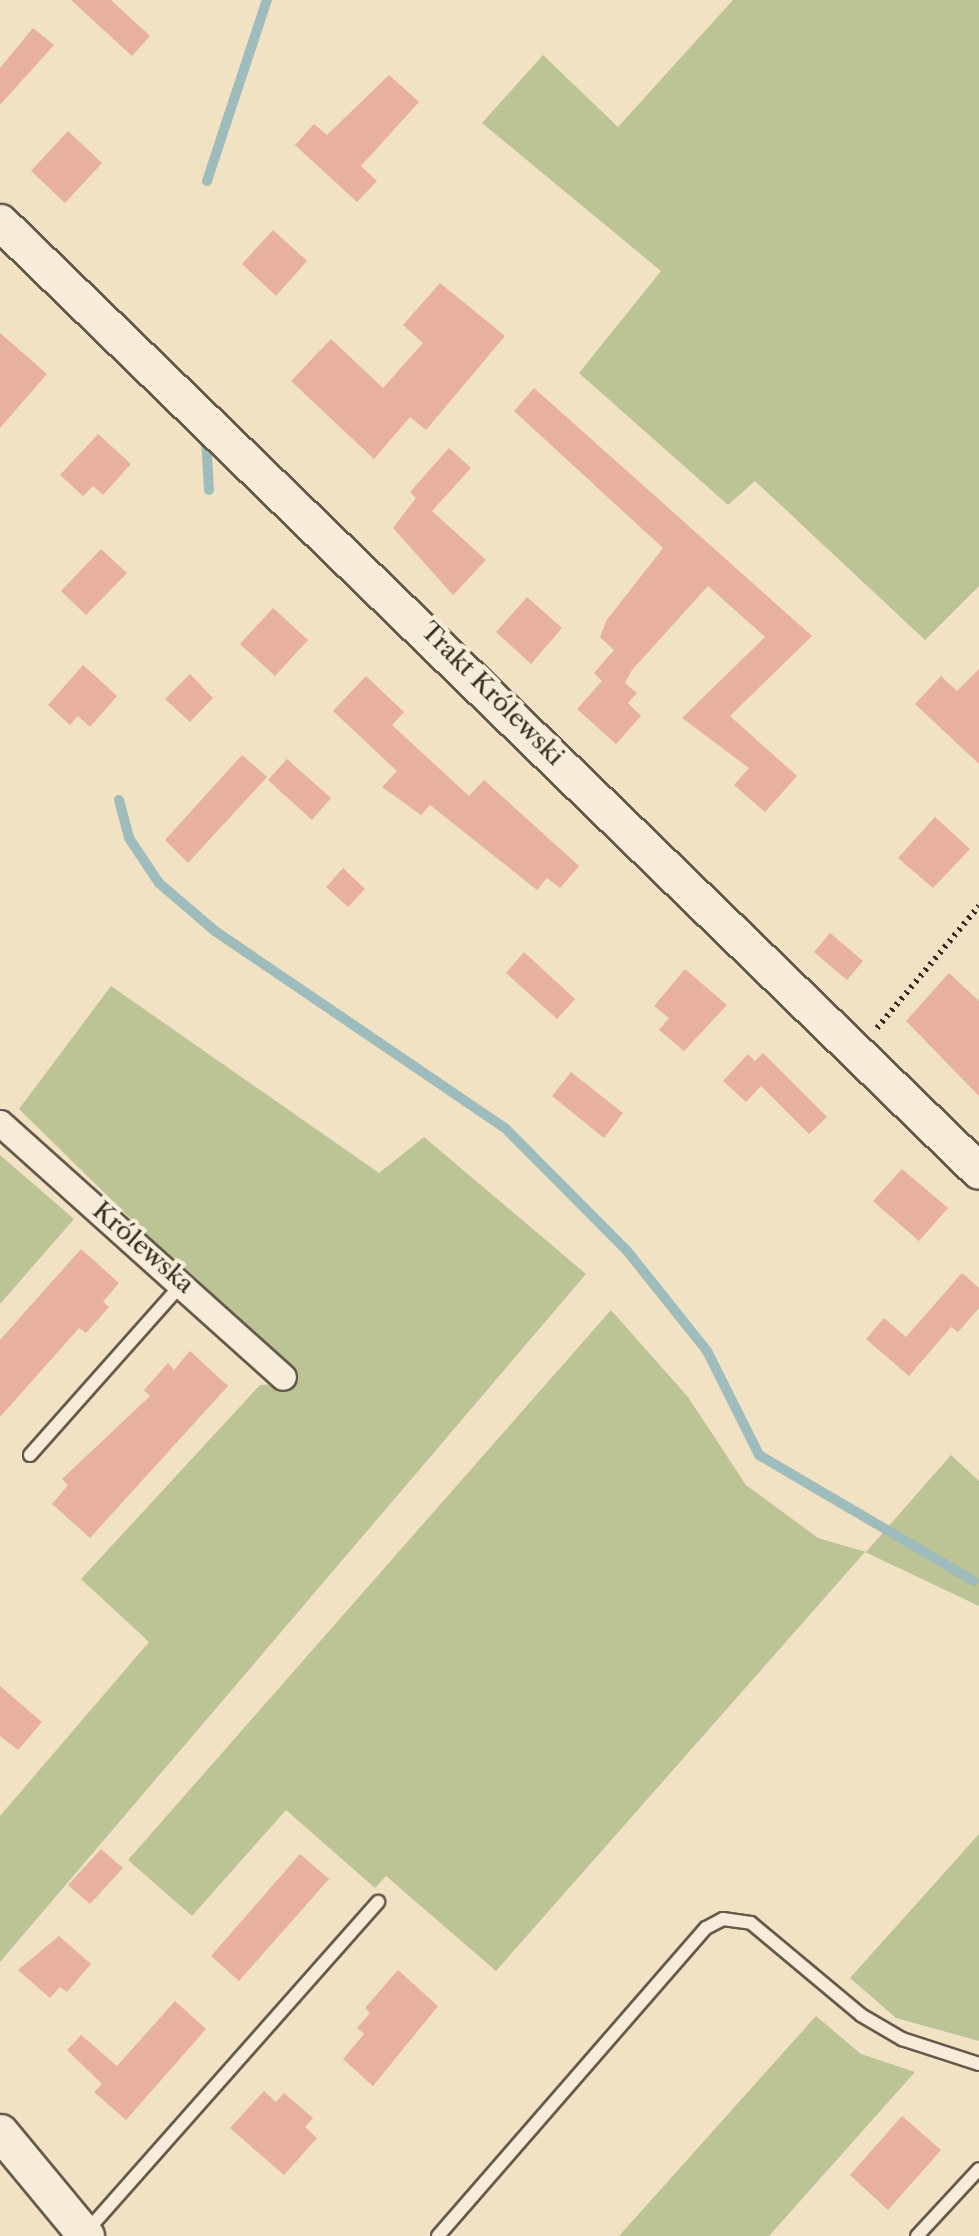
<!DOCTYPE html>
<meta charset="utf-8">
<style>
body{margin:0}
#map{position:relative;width:979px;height:2236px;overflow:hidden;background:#f2e2c4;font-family:"Libre Caslon Text",serif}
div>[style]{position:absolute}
.green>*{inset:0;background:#bcc394}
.stream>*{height:10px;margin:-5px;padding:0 5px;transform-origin:5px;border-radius:5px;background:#9dbcbb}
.building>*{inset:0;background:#e7b09f}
.path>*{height:6px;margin-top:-3px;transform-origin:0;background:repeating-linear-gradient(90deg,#372c23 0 2.5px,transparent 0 7.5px)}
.roads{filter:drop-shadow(2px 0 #665a4b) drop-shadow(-2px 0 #665a4b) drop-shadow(0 2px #665a4b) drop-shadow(0 -2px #665a4b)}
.lane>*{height:12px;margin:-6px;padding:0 6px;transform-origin:6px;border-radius:6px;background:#f7ecd9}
.street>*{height:25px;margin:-12.5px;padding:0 12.5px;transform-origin:12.5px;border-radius:12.5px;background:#f7ecd9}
.secondary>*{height:35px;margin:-17.5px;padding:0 17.5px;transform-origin:17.5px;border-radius:17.5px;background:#f7ecd9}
span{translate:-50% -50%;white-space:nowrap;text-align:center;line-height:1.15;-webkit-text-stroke:8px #f7ecd9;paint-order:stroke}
.street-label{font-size:25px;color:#372c23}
</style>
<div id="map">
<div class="green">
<i style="clip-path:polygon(733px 0,979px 0,979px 586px,925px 640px,755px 481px,728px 505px,579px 373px,661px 271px,482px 123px,543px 55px,618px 127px)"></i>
<i style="clip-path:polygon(111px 986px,379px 1173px,424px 1137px,586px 1274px,0 1962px,0 1816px,149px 1642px,81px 1579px,260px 1385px,297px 1382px,19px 1109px)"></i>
<i style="clip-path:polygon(0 1155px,74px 1219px,0 1304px)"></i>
<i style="clip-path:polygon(611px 1310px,688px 1397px,746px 1485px,818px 1538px,866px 1552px,951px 1455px,979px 1481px,979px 1606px,865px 1552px,496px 1971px,386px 1876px,375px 1888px,286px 1810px,192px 1916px,128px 1860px)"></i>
<i style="clip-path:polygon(979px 1834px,979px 2041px,896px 2018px,850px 1978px)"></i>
<i style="clip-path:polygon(816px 2016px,861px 2054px,915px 2072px,769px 2236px,619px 2236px)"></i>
</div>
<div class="stream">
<i style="left:207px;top:181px;width:191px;rotate:-71.7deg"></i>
<i style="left:206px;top:437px;width:53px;rotate:86.8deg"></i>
<i style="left:119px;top:800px;width:39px;rotate:75deg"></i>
<i style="left:129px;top:838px;width:54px;rotate:56.3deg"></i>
<i style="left:159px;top:883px;width:74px;rotate:40.6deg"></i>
<i style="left:215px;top:931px;width:352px;rotate:34.2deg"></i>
<i style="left:506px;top:1129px;width:173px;rotate:45.2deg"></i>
<i style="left:628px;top:1252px;width:127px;rotate:51.4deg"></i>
<i style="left:707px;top:1351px;width:116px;rotate:63.4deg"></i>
<i style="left:759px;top:1455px;width:249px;rotate:30.4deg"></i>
</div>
<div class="building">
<i style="clip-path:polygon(71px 0,111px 0,150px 36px,132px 56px)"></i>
<i style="clip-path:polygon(33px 28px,54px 45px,0 105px,0 68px)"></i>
<i style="clip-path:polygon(389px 75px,419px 102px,361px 166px,377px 181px,357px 202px,295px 145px,314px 124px,327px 135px)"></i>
<i style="clip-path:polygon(68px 131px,102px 163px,65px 203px,31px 171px)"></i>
<i style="clip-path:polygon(273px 230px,307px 261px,276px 296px,242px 264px)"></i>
<i style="clip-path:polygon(440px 283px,505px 336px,426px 430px,410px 417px,374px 459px,291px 381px,331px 339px,383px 388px,423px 343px,403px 325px)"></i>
<i style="clip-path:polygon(0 333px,47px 374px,0 428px)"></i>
<i style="clip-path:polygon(534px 388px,812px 636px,730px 716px,797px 776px,765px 812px,734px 785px,749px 768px,682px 718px,765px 637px,708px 586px,632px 670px,625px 683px,637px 693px,628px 703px,641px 716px,616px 744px,577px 709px,602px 681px,594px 673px,614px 650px,600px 637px,606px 621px,663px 548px,514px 411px)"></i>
<i style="clip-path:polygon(98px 434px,131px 464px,103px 495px,93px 486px,83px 496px,60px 475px)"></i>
<i style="clip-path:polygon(449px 448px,471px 468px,432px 511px,486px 560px,453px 595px,393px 528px,416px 498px,410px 492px)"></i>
<i style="clip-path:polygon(101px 549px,127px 573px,86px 615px,61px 591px)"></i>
<i style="clip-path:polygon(527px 597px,562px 628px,531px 664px,496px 632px)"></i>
<i style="clip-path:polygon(273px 608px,308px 640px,275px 676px,240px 644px)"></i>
<i style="clip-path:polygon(83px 665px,117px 696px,90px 727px,78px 716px,70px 725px,48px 705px)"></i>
<i style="clip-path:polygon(979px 669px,979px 764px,915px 704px,941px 676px,957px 691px)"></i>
<i style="clip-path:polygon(190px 674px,213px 698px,190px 722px,165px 699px)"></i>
<i style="clip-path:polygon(366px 676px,404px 712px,392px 725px,469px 796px,484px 780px,579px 866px,560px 888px,547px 878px,537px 890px,430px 805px,421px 815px,382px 787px,397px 771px,333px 711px)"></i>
<i style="clip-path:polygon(242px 755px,267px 777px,188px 863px,165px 840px)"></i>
<i style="clip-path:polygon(287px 759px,331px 798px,312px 820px,268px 780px)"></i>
<i style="clip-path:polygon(935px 817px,970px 849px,933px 888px,898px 858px)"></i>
<i style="clip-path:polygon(343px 868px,365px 889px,348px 907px,326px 887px)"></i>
<i style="clip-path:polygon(830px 933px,863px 961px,847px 980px,814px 952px)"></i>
<i style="clip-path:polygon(524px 952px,575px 999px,557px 1019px,506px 973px)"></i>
<i style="clip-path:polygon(685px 969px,727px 1005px,684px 1051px,659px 1030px,669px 1018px,654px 1006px)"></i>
<i style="clip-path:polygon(949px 973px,979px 1001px,979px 1096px,906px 1021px)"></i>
<i style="clip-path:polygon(763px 1053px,827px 1117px,809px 1134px,761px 1086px,746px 1102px,723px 1081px,748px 1054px,755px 1061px)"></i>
<i style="clip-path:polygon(571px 1072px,623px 1113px,604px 1138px,552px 1096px)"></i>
<i style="clip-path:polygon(902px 1169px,948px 1208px,919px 1241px,873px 1201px)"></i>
<i style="clip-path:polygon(81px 1249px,119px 1283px,103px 1302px,109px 1307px,86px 1333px,79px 1328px,0 1417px,0 1340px)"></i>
<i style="clip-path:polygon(962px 1273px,979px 1288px,979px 1308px,958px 1332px,951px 1327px,909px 1376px,866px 1339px,884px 1318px,906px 1337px)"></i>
<i style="clip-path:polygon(190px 1351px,228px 1386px,90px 1538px,52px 1504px,68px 1485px,62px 1479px,150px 1396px,144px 1390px,168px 1363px,174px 1370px)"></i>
<i style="clip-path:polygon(0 1686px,42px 1722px,18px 1750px,0 1736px)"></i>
<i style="clip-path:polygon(101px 1849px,123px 1868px,90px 1904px,68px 1885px)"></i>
<i style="clip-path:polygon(300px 1854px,329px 1879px,239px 1981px,211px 1956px)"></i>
<i style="clip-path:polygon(59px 1936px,91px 1964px,67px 1992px,60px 1987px,50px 1998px,18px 1970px)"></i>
<i style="clip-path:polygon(398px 1970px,438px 2006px,373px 2086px,343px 2059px,364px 2034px,357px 2028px,370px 2013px,365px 2008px)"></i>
<i style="clip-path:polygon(175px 2001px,206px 2029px,126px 2120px,94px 2092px,102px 2084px,67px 2050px,81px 2035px,117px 2066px)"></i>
<i style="clip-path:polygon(264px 2091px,276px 2102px,284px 2093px,313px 2118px,305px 2127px,317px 2138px,284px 2175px,230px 2128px)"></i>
<i style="clip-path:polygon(902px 2116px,941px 2150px,888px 2210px,850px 2175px)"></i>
</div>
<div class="path">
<i style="left:877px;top:1028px;width:159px;rotate:-50.1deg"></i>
</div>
<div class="roads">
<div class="lane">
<i style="left:30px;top:1455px;width:229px;rotate:-48.4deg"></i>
<i style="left:86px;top:2232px;width:441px;rotate:-48.5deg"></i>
<i style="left:438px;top:2236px;width:408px;rotate:-49deg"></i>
<i style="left:706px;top:1928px;width:19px;rotate:-28deg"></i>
<i style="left:723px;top:1919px;width:28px;rotate:8deg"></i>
<i style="left:751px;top:1923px;width:143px;rotate:39.9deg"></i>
<i style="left:861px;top:2015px;width:48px;rotate:30.3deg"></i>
<i style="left:902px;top:2039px;width:81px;rotate:18deg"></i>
<i style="left:917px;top:2236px;width:91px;rotate:-47.2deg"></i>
</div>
<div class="street">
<i style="left:0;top:1123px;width:380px;rotate:41.9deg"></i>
</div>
<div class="secondary">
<i style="left:0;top:222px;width:1363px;rotate:44.11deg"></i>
<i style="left:0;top:2132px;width:135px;rotate:50.4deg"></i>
</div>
</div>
<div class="street-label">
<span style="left:492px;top:694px;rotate:45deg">Trakt Królewski</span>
<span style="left:143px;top:1248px;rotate:41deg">Królewska</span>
</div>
</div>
